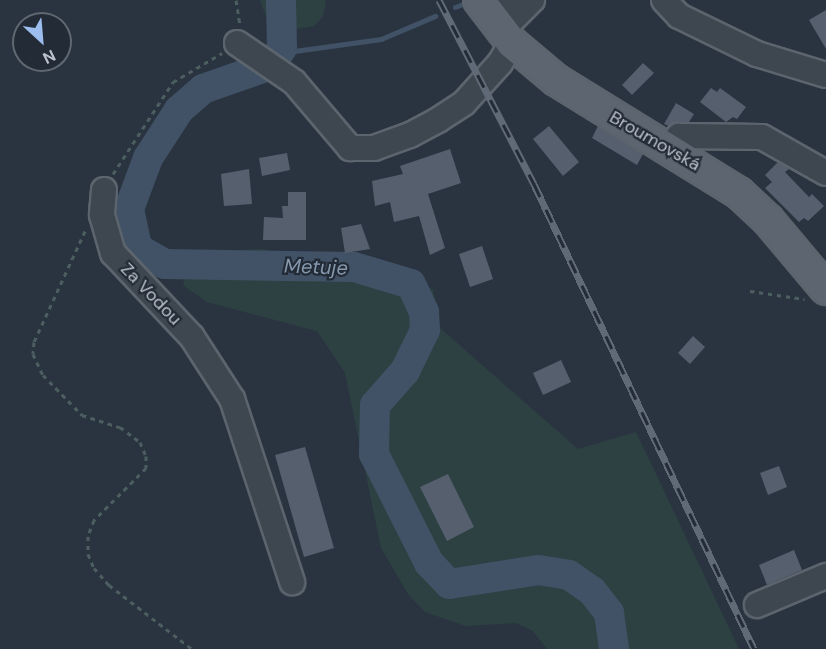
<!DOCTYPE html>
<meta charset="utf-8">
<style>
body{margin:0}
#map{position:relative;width:826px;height:649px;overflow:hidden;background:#2a3440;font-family:"DM Sans",sans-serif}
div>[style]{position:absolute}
.green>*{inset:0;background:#2d4142}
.stream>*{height:5px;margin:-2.5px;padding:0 2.5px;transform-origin:2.5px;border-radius:2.5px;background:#415267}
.river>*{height:30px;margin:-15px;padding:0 15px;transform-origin:15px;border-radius:15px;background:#415267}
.building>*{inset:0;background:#555f6d}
.path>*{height:3px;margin-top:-1.5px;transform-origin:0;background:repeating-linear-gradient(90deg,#4c5e60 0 4.5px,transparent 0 9px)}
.roads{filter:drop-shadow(2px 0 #5c646d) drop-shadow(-2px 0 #5c646d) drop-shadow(0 2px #5c646d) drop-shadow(0 -2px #5c646d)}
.minor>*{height:24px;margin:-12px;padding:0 12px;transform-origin:12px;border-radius:12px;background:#3e4650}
.major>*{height:30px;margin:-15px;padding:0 15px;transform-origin:15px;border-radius:15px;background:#5c6570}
.rail>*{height:7px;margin-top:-3.5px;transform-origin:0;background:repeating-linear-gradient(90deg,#222b36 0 14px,#606a77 0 28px);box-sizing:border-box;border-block:2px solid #606a77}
span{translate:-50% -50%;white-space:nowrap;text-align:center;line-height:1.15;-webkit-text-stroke:4.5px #222b36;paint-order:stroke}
.street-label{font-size:18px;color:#bbc1ca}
.water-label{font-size:20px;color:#8698ae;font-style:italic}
.north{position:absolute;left:12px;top:12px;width:60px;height:60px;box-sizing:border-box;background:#222b36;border:2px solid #5f6771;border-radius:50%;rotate:154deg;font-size:16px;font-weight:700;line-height:24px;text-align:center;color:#bbc1ca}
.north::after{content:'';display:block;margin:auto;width:21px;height:27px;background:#9cbdee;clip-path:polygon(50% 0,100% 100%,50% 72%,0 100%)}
</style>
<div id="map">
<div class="green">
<i style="clip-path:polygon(260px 0,325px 0,326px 2px,323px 16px,314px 26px,272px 33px)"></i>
<i style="clip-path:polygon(261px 249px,380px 269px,433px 289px,441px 329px,578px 449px,636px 432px,739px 649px,547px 649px,533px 631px,516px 623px,466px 626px,425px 612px,408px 594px,381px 548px,345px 373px,317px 331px,207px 302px,184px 286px,181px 253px)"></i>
</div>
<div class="stream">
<i style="left:455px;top:7px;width:9px;rotate:-21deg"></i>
<i style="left:280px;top:53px;width:102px;rotate:-7.9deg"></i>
<i style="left:381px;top:39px;width:59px;rotate:-23.1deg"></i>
</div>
<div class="river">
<i style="left:281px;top:0;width:48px;rotate:88.8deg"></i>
<i style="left:282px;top:48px;width:20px;rotate:123deg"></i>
<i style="left:271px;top:65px;width:72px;rotate:160.6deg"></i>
<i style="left:203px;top:89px;width:32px;rotate:139deg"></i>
<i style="left:179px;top:110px;width:57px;rotate:122.9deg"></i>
<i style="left:148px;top:158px;width:54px;rotate:110.4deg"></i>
<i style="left:129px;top:209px;width:40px;rotate:78deg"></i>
<i style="left:137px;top:248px;width:32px;rotate:30deg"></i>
<i style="left:165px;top:264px;width:189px;rotate:0.9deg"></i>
<i style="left:354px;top:267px;width:59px;rotate:16.6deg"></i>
<i style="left:411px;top:284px;width:31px;rotate:65deg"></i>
<i style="left:424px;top:312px;width:18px;rotate:87deg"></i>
<i style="left:425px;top:330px;width:46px;rotate:116deg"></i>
<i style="left:405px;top:371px;width:45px;rotate:131.4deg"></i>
<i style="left:375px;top:405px;width:49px;rotate:91.2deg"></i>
<i style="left:374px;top:454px;width:122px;rotate:63.2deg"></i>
<i style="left:429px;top:563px;width:29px;rotate:46deg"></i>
<i style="left:449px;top:584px;width:90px;rotate:-8.9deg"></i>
<i style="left:538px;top:570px;width:31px;rotate:9deg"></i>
<i style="left:569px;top:575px;width:28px;rotate:35deg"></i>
<i style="left:592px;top:591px;width:28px;rotate:52deg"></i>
<i style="left:609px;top:613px;width:36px;rotate:82deg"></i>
</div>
<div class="building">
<i style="clip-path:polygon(826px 10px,826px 49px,809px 20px)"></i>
<i style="clip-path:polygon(643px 63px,654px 73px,632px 95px,622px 85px)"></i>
<i style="clip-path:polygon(711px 88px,717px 92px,720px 88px,746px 107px,737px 119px,733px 117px,726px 122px,700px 102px)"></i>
<i style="clip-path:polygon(676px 103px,694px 114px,689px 122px,669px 126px,664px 124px)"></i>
<i style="clip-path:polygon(549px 126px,579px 162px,563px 176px,533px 139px)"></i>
<i style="clip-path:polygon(598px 126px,643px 154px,637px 165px,592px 138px)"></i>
<i style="clip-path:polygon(450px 149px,461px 183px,428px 194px,445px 248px,430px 255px,419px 216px,394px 222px,390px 202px,375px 206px,372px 181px,403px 174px,400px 166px)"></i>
<i style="clip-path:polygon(287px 153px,290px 170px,262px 176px,259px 158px)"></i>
<i style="clip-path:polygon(778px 162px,789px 169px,785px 172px,809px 197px,812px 194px,824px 206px,808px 221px,804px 218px,799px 222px,765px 188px,772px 182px,765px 175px)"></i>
<i style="clip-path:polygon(249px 169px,252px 204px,224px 206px,221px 174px)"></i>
<i style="clip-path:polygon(288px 192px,306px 192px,306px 240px,263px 240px,264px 217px,283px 218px,282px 206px,288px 206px)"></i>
<i style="clip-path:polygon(361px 224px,370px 249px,345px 253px,341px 228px)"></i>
<i style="clip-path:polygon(482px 246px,493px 279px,470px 287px,459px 254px)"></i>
<i style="clip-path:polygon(693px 336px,705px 347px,690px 364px,678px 353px)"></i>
<i style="clip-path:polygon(561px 360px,571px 382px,543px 395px,533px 373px)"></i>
<i style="clip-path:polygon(305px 447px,334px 548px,304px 557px,275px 455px)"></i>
<i style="clip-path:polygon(779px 466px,787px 487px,768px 495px,760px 473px)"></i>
<i style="clip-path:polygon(448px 474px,474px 527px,447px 541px,420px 487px)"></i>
<i style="clip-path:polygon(794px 550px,802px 570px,767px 585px,759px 565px)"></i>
</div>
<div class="path">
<i style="left:236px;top:0;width:25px;rotate:81deg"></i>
<i style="left:113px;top:174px;width:110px;rotate:-56.9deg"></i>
<i style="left:173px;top:82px;width:57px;rotate:-30.6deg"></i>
<i style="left:85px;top:231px;width:122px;rotate:114.7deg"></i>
<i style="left:34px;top:342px;width:12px;rotate:95deg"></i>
<i style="left:33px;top:354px;width:23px;rotate:65deg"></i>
<i style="left:43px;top:375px;width:56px;rotate:45.7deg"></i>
<i style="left:82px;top:415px;width:40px;rotate:18deg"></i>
<i style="left:120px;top:427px;width:25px;rotate:37deg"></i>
<i style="left:140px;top:442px;width:15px;rotate:67deg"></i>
<i style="left:146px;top:456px;width:12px;rotate:90deg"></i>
<i style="left:146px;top:468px;width:74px;rotate:135deg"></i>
<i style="left:94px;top:520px;width:17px;rotate:111deg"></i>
<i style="left:88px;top:536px;width:18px;rotate:90deg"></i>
<i style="left:88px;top:554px;width:15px;rotate:67deg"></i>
<i style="left:94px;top:568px;width:23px;rotate:49deg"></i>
<i style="left:109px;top:585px;width:105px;rotate:37.6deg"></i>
<i style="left:750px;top:291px;width:55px;rotate:8.4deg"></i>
</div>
<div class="roads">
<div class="minor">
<i style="left:501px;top:0;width:22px;rotate:34deg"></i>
<i style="left:664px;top:0;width:22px;rotate:47deg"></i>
<i style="left:679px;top:16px;width:87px;rotate:26deg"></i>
<i style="left:757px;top:54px;width:72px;rotate:16.9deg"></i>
<i style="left:501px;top:31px;width:44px;rotate:-45deg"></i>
<i style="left:237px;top:43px;width:69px;rotate:34.4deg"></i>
<i style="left:294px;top:82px;width:87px;rotate:49.7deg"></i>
<i style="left:350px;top:148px;width:24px"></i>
<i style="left:374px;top:148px;width:38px;rotate:-20deg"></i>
<i style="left:410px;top:135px;width:32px;rotate:-28deg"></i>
<i style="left:438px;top:120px;width:31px;rotate:-33deg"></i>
<i style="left:464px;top:103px;width:54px;rotate:-48deg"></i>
<i style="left:500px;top:63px;width:23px;rotate:-59deg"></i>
<i style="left:669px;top:147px;width:15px;rotate:-48deg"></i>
<i style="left:679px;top:136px;width:83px;rotate:0.7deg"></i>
<i style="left:762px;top:137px;width:73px;rotate:29.4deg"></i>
<i style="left:104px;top:190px;width:25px;rotate:95deg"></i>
<i style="left:102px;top:215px;width:40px;rotate:74deg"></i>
<i style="left:113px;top:253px;width:115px;rotate:46.8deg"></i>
<i style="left:192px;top:337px;width:74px;rotate:57.2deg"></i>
<i style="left:232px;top:399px;width:193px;rotate:71.8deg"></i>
<i style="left:757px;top:605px;width:75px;rotate:-22.8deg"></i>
</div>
<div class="major">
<i style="left:479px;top:0;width:54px;rotate:52.5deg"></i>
<i style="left:512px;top:43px;width:57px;rotate:40.1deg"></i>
<i style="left:556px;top:80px;width:215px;rotate:31.7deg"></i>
<i style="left:739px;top:193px;width:40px;rotate:43deg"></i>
<i style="left:768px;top:220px;width:90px;rotate:50deg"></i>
</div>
</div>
<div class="rail">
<i style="left:439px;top:0;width:207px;rotate:62.7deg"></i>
<i style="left:534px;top:184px;width:514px;rotate:64.68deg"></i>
</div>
<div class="street-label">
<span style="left:655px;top:141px;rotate:30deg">Broumovská</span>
<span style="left:151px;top:294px;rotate:46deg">Za Vodou</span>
</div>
<div class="water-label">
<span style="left:316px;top:267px;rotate:2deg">Metuje</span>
</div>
<div class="north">N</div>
</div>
